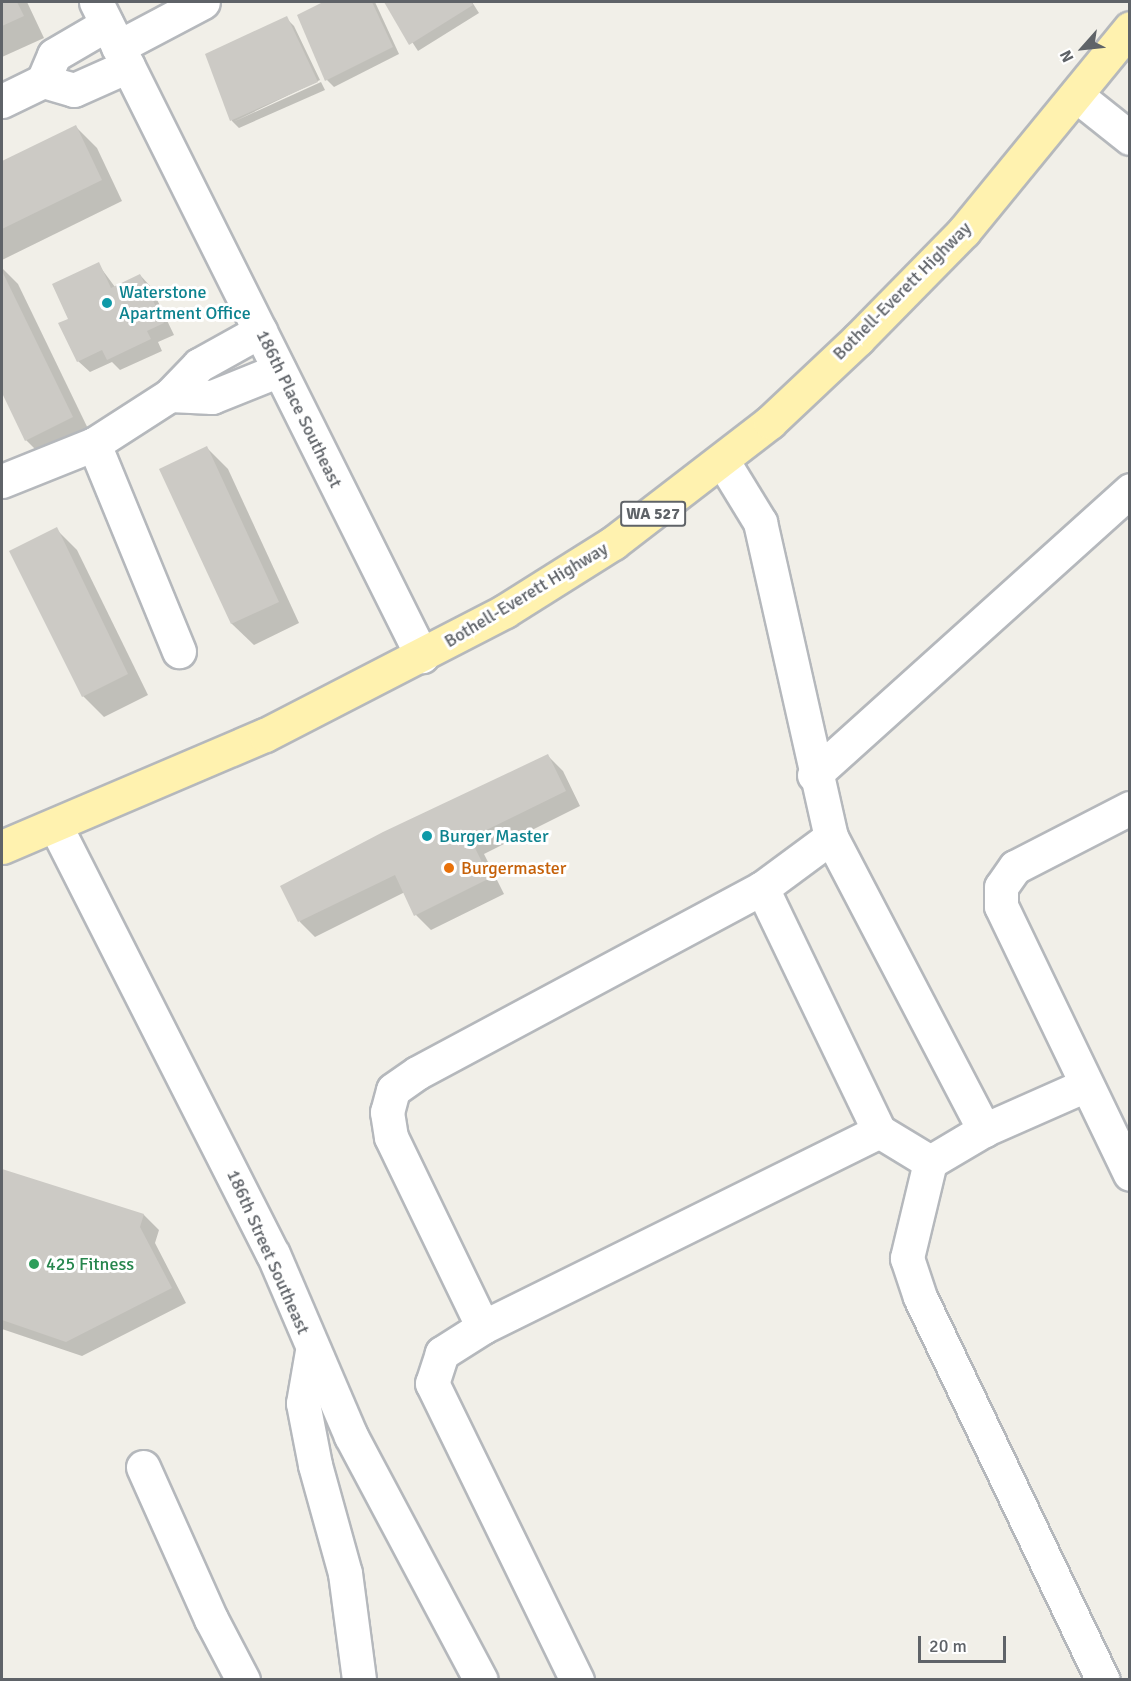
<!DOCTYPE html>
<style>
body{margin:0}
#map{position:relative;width:1131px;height:1681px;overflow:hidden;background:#f1efe8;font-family:Signika,sans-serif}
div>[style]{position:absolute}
.shadow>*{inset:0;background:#0003}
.building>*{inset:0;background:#cccac5}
.roads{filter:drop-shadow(2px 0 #b5b8bc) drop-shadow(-2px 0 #b5b8bc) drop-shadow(0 2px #b5b8bc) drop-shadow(0 -2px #b5b8bc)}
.minor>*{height:33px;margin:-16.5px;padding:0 16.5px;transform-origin:16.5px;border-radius:16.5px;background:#fff}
.major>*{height:33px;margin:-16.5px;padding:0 16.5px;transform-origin:16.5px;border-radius:16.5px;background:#fff2af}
.dots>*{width:16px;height:16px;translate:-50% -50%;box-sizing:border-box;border:3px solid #fff;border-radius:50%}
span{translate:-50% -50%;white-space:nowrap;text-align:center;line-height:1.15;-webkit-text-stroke:6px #fff;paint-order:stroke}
.shield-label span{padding:2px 4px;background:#fff;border:2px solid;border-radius:4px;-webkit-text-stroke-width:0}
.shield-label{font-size:16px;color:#5f6368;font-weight:700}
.street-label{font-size:18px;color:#5f6368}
.culture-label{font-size:18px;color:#0d838f}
.left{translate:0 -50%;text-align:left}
.food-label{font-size:18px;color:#c56008}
.leisure-label{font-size:18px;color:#27864d}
.frame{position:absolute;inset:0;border:3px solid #5f6368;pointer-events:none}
.north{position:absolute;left:1053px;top:18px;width:60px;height:60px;-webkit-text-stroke:4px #fff;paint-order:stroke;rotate:243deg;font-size:16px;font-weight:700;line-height:24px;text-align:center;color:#5f6368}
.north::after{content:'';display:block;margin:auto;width:21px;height:27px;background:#5f6368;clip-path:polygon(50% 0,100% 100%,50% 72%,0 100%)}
.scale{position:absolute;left:918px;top:1636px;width:88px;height:27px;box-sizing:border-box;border:3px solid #5f6368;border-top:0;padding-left:8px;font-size:18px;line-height:21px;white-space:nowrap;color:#5f6368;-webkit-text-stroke:4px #fff;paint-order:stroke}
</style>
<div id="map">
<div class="shadow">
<i style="clip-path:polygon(2px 2px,27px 2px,44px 38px,2px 57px)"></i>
<i style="clip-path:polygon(326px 2px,375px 2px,399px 54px,334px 87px,327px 80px,299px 16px)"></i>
<i style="clip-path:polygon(386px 2px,472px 2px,479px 13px,418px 51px)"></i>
<i style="clip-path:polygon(286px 18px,294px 26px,320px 80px,233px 122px,321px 82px,325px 90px,239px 128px,232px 121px,207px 55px)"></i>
<i style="clip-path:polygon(76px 127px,97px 148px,122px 201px,2px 260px,2px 163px)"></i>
<i style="clip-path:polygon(98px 264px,115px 287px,140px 275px,151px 287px,174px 335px,158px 342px,162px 351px,120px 370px,112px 362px,90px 372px,78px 361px,70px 319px)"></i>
<i style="clip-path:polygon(2px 268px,18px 284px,93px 439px,47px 461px,26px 440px,2px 390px)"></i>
<i style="clip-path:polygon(207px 448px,228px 469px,299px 623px,254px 645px,232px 624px,161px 469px)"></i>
<i style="clip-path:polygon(56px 529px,77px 550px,148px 695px,104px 717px,83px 696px)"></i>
<i style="clip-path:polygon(548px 756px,563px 771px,580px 806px,484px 854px,504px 894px,431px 930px,416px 915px,405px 892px,315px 937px,300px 922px,282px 886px)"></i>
<i style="clip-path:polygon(2px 1170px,144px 1215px,159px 1230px,155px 1243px,186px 1303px,82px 1356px,2px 1329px)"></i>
</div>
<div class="building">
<i style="clip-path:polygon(2px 2px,17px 2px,24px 16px,2px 26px)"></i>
<i style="clip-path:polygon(323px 2px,372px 2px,393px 47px,325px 81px,297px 15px)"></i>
<i style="clip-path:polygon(384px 2px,471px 2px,473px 5px,409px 45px)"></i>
<i style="clip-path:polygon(287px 16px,318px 82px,230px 121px,205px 54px)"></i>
<i style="clip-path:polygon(76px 125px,102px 180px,2px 229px,2px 161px)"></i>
<i style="clip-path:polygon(99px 262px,111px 288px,140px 274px,164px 323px,147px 331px,151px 339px,107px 360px,102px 350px,77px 362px,58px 323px,68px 319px,52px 284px)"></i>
<i style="clip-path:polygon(2px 271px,73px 417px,25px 441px,2px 393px)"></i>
<i style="clip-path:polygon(207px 446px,279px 602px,231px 624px,159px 469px)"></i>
<i style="clip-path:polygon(57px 527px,128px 674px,82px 697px,9px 551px)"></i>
<i style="clip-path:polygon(548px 754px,566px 791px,470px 838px,490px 878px,414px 916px,395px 875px,298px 922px,280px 886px,383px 832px)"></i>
<i style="clip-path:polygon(2px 1169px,144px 1214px,140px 1227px,172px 1288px,66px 1342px,2px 1320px)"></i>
</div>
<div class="roads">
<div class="minor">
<i style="left:96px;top:2px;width:731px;rotate:63.51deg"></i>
<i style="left:118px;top:47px;width:96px;rotate:-27.9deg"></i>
<i style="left:43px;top:81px;width:32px;rotate:16deg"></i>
<i style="left:74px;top:90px;width:59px;rotate:-24deg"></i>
<i style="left:1076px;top:95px;width:69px;rotate:38.5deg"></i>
<i style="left:2px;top:101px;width:46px;rotate:-26deg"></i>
<i style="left:43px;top:81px;width:28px;rotate:-67deg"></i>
<i style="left:54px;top:55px;width:61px;rotate:-30.3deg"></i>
<i style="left:170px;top:395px;width:42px;rotate:2.7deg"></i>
<i style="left:212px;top:397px;width:72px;rotate:-21.9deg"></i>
<i style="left:94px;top:444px;width:224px;rotate:67.7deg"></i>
<i style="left:722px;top:460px;width:73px;rotate:58.5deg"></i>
<i style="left:760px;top:522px;width:323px;rotate:77.3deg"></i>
<i style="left:831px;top:837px;width:331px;rotate:62.4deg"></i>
<i style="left:984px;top:1130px;width:63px;rotate:149.3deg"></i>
<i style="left:930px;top:1162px;width:99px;rotate:103.5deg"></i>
<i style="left:907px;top:1258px;width:41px;rotate:71.6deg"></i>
<i style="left:920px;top:1297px;width:424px;rotate:64.5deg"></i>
<i style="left:2px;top:481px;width:99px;rotate:-21.9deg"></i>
<i style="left:94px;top:444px;width:90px;rotate:-32.8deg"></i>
<i style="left:170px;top:395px;width:42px;rotate:-46deg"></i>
<i style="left:199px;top:365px;width:70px;rotate:-29.1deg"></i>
<i style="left:814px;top:775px;width:426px;rotate:-42deg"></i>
<i style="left:1130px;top:808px;width:129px;rotate:152.8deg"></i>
<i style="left:1015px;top:867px;width:24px;rotate:125deg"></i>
<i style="left:1001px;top:887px;width:19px;rotate:90deg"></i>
<i style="left:1001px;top:906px;width:297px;rotate:64.3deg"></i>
<i style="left:55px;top:825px;width:481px;rotate:63.1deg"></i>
<i style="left:273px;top:1254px;width:198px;rotate:66.8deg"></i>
<i style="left:351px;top:1436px;width:276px;rotate:62deg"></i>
<i style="left:831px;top:837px;width:86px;rotate:143.5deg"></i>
<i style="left:762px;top:888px;width:391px;rotate:151.8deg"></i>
<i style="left:417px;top:1073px;width:29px;rotate:145deg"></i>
<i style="left:393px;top:1090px;width:23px;rotate:105deg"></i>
<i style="left:387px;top:1112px;width:25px;rotate:81deg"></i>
<i style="left:391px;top:1137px;width:211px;rotate:64.2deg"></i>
<i style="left:483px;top:1327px;width:442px;rotate:-26.3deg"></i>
<i style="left:879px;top:1131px;width:60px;rotate:31.3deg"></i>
<i style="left:762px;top:888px;width:270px;rotate:64.3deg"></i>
<i style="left:984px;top:1130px;width:111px;rotate:-23.8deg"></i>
<i style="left:483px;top:1327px;width:49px;rotate:147.6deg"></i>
<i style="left:442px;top:1353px;width:32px;rotate:108deg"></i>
<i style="left:432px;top:1383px;width:331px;rotate:64deg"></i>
<i style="left:312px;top:1351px;width:53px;rotate:99.8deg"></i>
<i style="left:303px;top:1403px;width:63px;rotate:79deg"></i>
<i style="left:315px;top:1465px;width:112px;rotate:74.5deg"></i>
<i style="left:345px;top:1573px;width:108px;rotate:82.5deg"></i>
<i style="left:143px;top:1467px;width:167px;rotate:65.9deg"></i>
<i style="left:211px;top:1619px;width:69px;rotate:62.3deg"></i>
</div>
<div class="major">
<i style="left:2px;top:847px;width:286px;rotate:-23.1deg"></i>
<i style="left:265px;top:735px;width:270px;rotate:-27.3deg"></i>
<i style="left:505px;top:611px;width:128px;rotate:-32.2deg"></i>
<i style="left:613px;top:543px;width:198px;rotate:-37.6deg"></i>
<i style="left:770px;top:422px;width:121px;rotate:-43.3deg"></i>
<i style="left:858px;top:339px;width:151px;rotate:-45.5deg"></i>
<i style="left:964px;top:231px;width:262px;rotate:-50.7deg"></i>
</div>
</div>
<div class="dots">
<i style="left:107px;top:303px;background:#0f9aa8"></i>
<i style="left:427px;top:836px;background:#0f9aa8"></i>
<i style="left:449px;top:868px;background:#e8710a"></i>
<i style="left:34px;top:1264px;background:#2e9e5b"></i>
</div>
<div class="shield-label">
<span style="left:653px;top:514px">WA 527</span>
</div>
<div class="street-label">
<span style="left:902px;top:291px;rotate:-45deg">Bothell-Everett Highway</span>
<span style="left:299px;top:409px;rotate:64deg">186th Place Southeast</span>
<span style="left:526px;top:595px;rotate:-31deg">Bothell-Everett Highway</span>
<span style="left:268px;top:1252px;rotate:66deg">186th Street Southeast</span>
</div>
<div class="culture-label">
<span class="left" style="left:119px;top:303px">Waterstone<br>Apartment Office</span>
<span class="left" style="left:439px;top:836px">Burger Master</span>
</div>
<div class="food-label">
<span class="left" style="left:461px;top:868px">Burgermaster</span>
</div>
<div class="leisure-label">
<span class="left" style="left:46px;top:1264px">425 Fitness</span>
</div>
<div class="frame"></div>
<div class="north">N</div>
<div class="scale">20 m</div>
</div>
